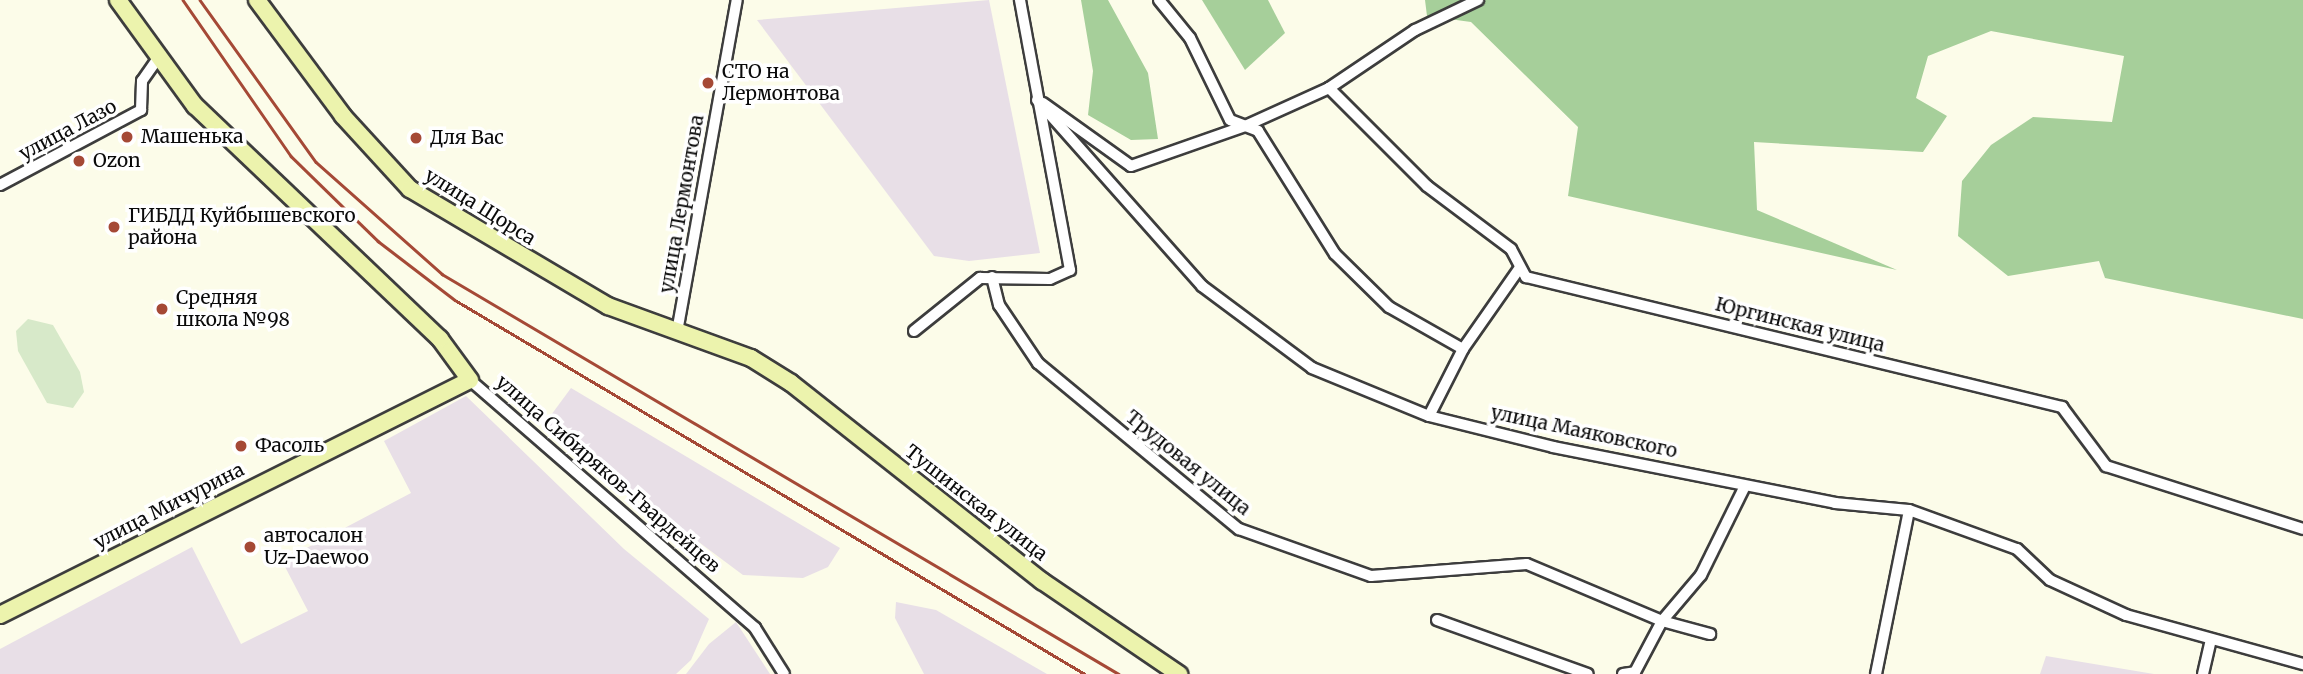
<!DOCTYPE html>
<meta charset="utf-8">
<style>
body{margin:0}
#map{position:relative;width:2303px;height:674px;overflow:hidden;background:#fcfce9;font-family:Merriweather,serif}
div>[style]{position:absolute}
.industrial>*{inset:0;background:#e8dfe7}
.forest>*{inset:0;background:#a6cf9a}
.pitch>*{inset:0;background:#d7e9c9}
.roads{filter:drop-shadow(2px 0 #3d3d3d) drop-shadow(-2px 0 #3d3d3d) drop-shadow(0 2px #3d3d3d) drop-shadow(0 -2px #3d3d3d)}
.street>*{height:10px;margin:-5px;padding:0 5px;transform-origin:5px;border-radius:5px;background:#fff}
.secondary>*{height:16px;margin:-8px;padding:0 8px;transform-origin:8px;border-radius:8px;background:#ecf3ad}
.rail>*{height:2.5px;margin:-1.25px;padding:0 1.25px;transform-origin:1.25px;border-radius:1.25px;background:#a54936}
.dots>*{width:19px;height:19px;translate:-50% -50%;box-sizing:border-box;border:4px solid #fff;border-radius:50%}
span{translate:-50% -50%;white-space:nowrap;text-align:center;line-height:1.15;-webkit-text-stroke:7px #fff;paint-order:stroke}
.poi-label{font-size:19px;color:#0a0a0a}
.left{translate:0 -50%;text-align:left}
.street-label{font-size:19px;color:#0a0a0a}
</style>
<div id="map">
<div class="industrial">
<i style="clip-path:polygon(989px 0,1040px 253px,969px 261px,934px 256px,757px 20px)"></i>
<i style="clip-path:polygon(571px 388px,840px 548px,828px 567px,803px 578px,743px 575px,543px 426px)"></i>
<i style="clip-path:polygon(466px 396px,624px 549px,709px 619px,691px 660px,676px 674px,0 674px,0 649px,192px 547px,241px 644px,308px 611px,282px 561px,411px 493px,384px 441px)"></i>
<i style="clip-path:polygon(896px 602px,936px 610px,1047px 674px,924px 674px,895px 618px)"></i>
<i style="clip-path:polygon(736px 622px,770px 674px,686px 674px,709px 644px)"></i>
<i style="clip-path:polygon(2046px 656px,2154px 674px,2040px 674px)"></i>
</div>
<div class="forest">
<i style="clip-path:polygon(1081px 0,1108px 0,1148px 73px,1158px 139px,1131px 140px,1088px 115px,1093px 71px)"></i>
<i style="clip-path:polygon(1202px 0,1268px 0,1285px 33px,1245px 70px)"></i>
<i style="clip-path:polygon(1425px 0,2303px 0,2303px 319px,2105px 278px,2099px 261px,2008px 276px,1958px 236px,1962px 181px,1991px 145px,2033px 117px,2112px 122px,2124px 56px,1991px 31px,1928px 56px,1916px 98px,1947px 116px,1923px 152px,1754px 142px,1757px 210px,1897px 270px,1568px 196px,1578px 127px,1471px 22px,1427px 16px)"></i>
</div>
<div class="pitch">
<i style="clip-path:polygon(28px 319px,53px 325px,80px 372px,84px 392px,73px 408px,47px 403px,18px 351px,16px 331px)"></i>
</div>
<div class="roads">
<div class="street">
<i style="left:1159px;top:0;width:49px;rotate:50.8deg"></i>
<i style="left:1190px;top:38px;width:91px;rotate:64deg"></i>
<i style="left:1230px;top:120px;width:30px;rotate:21deg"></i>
<i style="left:1258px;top:131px;width:145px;rotate:58deg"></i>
<i style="left:1335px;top:254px;width:76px;rotate:44.5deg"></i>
<i style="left:1389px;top:307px;width:85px;rotate:29.6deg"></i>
<i style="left:1463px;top:349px;width:75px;rotate:116.9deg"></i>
<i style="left:1329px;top:88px;width:139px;rotate:45deg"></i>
<i style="left:1427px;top:186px;width:105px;rotate:36.9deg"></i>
<i style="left:1511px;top:249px;width:32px;rotate:62deg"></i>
<i style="left:1526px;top:277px;width:552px;rotate:13.63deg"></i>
<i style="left:2062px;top:407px;width:74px;rotate:53.3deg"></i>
<i style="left:2106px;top:466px;width:207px;rotate:17.7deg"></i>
<i style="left:1037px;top:100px;width:249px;rotate:48.4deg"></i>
<i style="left:1202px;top:286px;width:137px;rotate:36.7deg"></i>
<i style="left:1312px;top:368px;width:126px;rotate:22.3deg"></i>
<i style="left:1429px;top:416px;width:128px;rotate:14deg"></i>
<i style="left:1553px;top:447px;width:288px;rotate:11.2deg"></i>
<i style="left:1835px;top:503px;width:74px;rotate:5.4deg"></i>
<i style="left:1909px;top:510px;width:115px;rotate:19.9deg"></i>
<i style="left:2017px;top:549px;width:45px;rotate:43.2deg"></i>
<i style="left:2050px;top:580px;width:84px;rotate:24.7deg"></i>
<i style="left:2126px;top:615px;width:184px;rotate:15.5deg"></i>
<i style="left:1043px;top:103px;width:108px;rotate:35.6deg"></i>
<i style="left:1131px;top:166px;width:121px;rotate:-19.3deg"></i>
<i style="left:1245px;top:126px;width:92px;rotate:-24.3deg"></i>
<i style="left:1329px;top:88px;width:104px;rotate:-34deg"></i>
<i style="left:1415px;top:30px;width:70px;rotate:-25.5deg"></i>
<i style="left:0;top:185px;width:160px;rotate:-28deg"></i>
<i style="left:141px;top:110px;width:29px;rotate:-88deg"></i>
<i style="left:142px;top:81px;width:24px;rotate:-55deg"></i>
<i style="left:992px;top:277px;width:29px;rotate:76deg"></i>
<i style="left:999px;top:305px;width:70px;rotate:56.1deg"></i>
<i style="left:1038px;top:363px;width:261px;rotate:39.6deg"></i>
<i style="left:1239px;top:529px;width:140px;rotate:19.6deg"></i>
<i style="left:1371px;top:576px;width:156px;rotate:-4.4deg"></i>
<i style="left:1527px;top:564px;width:147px;rotate:22.9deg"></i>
<i style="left:1662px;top:621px;width:50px;rotate:15.2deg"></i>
<i style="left:914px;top:331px;width:85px;rotate:-38.8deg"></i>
<i style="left:980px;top:278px;width:70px;rotate:0.8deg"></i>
<i style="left:1050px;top:279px;width:22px;rotate:-24deg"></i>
<i style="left:1070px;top:270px;width:275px;rotate:-100.5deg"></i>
<i style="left:677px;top:332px;width:337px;rotate:-79.8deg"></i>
<i style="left:1463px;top:349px;width:98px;rotate:-55deg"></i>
<i style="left:470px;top:380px;width:378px;rotate:41deg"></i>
<i style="left:755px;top:628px;width:54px;rotate:57.8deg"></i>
<i style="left:1437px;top:620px;width:160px;rotate:19.7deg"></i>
<i style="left:1623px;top:674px;width:12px;rotate:-9deg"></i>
<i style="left:1635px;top:672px;width:58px;rotate:-62.1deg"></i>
<i style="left:1662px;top:621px;width:60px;rotate:-49.7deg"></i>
<i style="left:1701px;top:575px;width:99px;rotate:-63.7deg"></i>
<i style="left:1876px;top:674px;width:167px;rotate:-78.6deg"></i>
<i style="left:2203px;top:674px;width:35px;rotate:-77deg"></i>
</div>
<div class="secondary">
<i style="left:257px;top:0;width:144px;rotate:53.4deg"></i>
<i style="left:343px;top:116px;width:99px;rotate:47.5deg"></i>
<i style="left:410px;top:189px;width:230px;rotate:30.6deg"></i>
<i style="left:608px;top:306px;width:152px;rotate:20deg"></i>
<i style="left:751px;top:358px;width:47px;rotate:32deg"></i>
<i style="left:791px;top:383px;width:320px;rotate:38.3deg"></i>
<i style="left:1042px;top:581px;width:166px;rotate:34.2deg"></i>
<i style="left:0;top:615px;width:525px;rotate:-26.57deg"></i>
<i style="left:470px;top:380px;width:51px;rotate:-126.2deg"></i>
<i style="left:440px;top:339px;width:338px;rotate:-136.4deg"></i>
<i style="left:195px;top:106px;width:131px;rotate:-126deg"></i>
</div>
</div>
<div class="rail">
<i style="left:183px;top:0;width:190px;rotate:55.3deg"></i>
<i style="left:291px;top:156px;width:122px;rotate:44.3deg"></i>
<i style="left:378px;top:241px;width:97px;rotate:37.5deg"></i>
<i style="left:455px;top:300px;width:733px;rotate:30.7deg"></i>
<i style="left:200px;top:0;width:199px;rotate:54.4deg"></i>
<i style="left:316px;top:162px;width:169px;rotate:41.6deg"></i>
<i style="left:442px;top:274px;width:786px;rotate:30.58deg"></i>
</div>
<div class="dots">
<i style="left:708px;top:83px;background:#a54936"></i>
<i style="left:127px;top:137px;background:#a54936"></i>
<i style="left:416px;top:138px;background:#a54936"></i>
<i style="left:79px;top:161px;background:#a54936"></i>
<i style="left:114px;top:227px;background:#a54936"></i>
<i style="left:162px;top:309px;background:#a54936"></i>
<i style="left:241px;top:446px;background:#a54936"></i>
<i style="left:250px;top:547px;background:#a54936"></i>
</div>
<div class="poi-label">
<span class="left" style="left:722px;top:83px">СТО на<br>Лермонтова</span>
<span class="left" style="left:141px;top:137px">Машенька</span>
<span class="left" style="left:430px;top:138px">Для Вас</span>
<span class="left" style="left:93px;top:161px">Ozon</span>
<span class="left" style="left:128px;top:227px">ГИБДД Куйбышевского<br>района</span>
<span class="left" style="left:176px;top:309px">Средняя<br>школа №98</span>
<span class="left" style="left:255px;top:446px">Фасоль</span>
<span class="left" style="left:264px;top:547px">автосалон<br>Uz-Daewoo</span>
</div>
<div class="street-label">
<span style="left:68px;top:130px;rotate:-28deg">улица Лазо</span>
<span style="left:682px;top:204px;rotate:-80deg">улица Лермонтова</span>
<span style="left:480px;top:207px;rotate:32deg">улица Щорса</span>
<span style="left:1800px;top:325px;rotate:14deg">Юргинская улица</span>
<span style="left:1584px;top:432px;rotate:12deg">улица Маяковского</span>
<span style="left:1188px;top:463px;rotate:39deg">Трудовая улица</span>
<span style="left:608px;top:474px;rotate:41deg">улица Сибиряков-Гвардейцев</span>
<span style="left:976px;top:503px;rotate:38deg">Тушинская улица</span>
<span style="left:169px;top:506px;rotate:-27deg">улица Мичурина</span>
</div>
</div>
